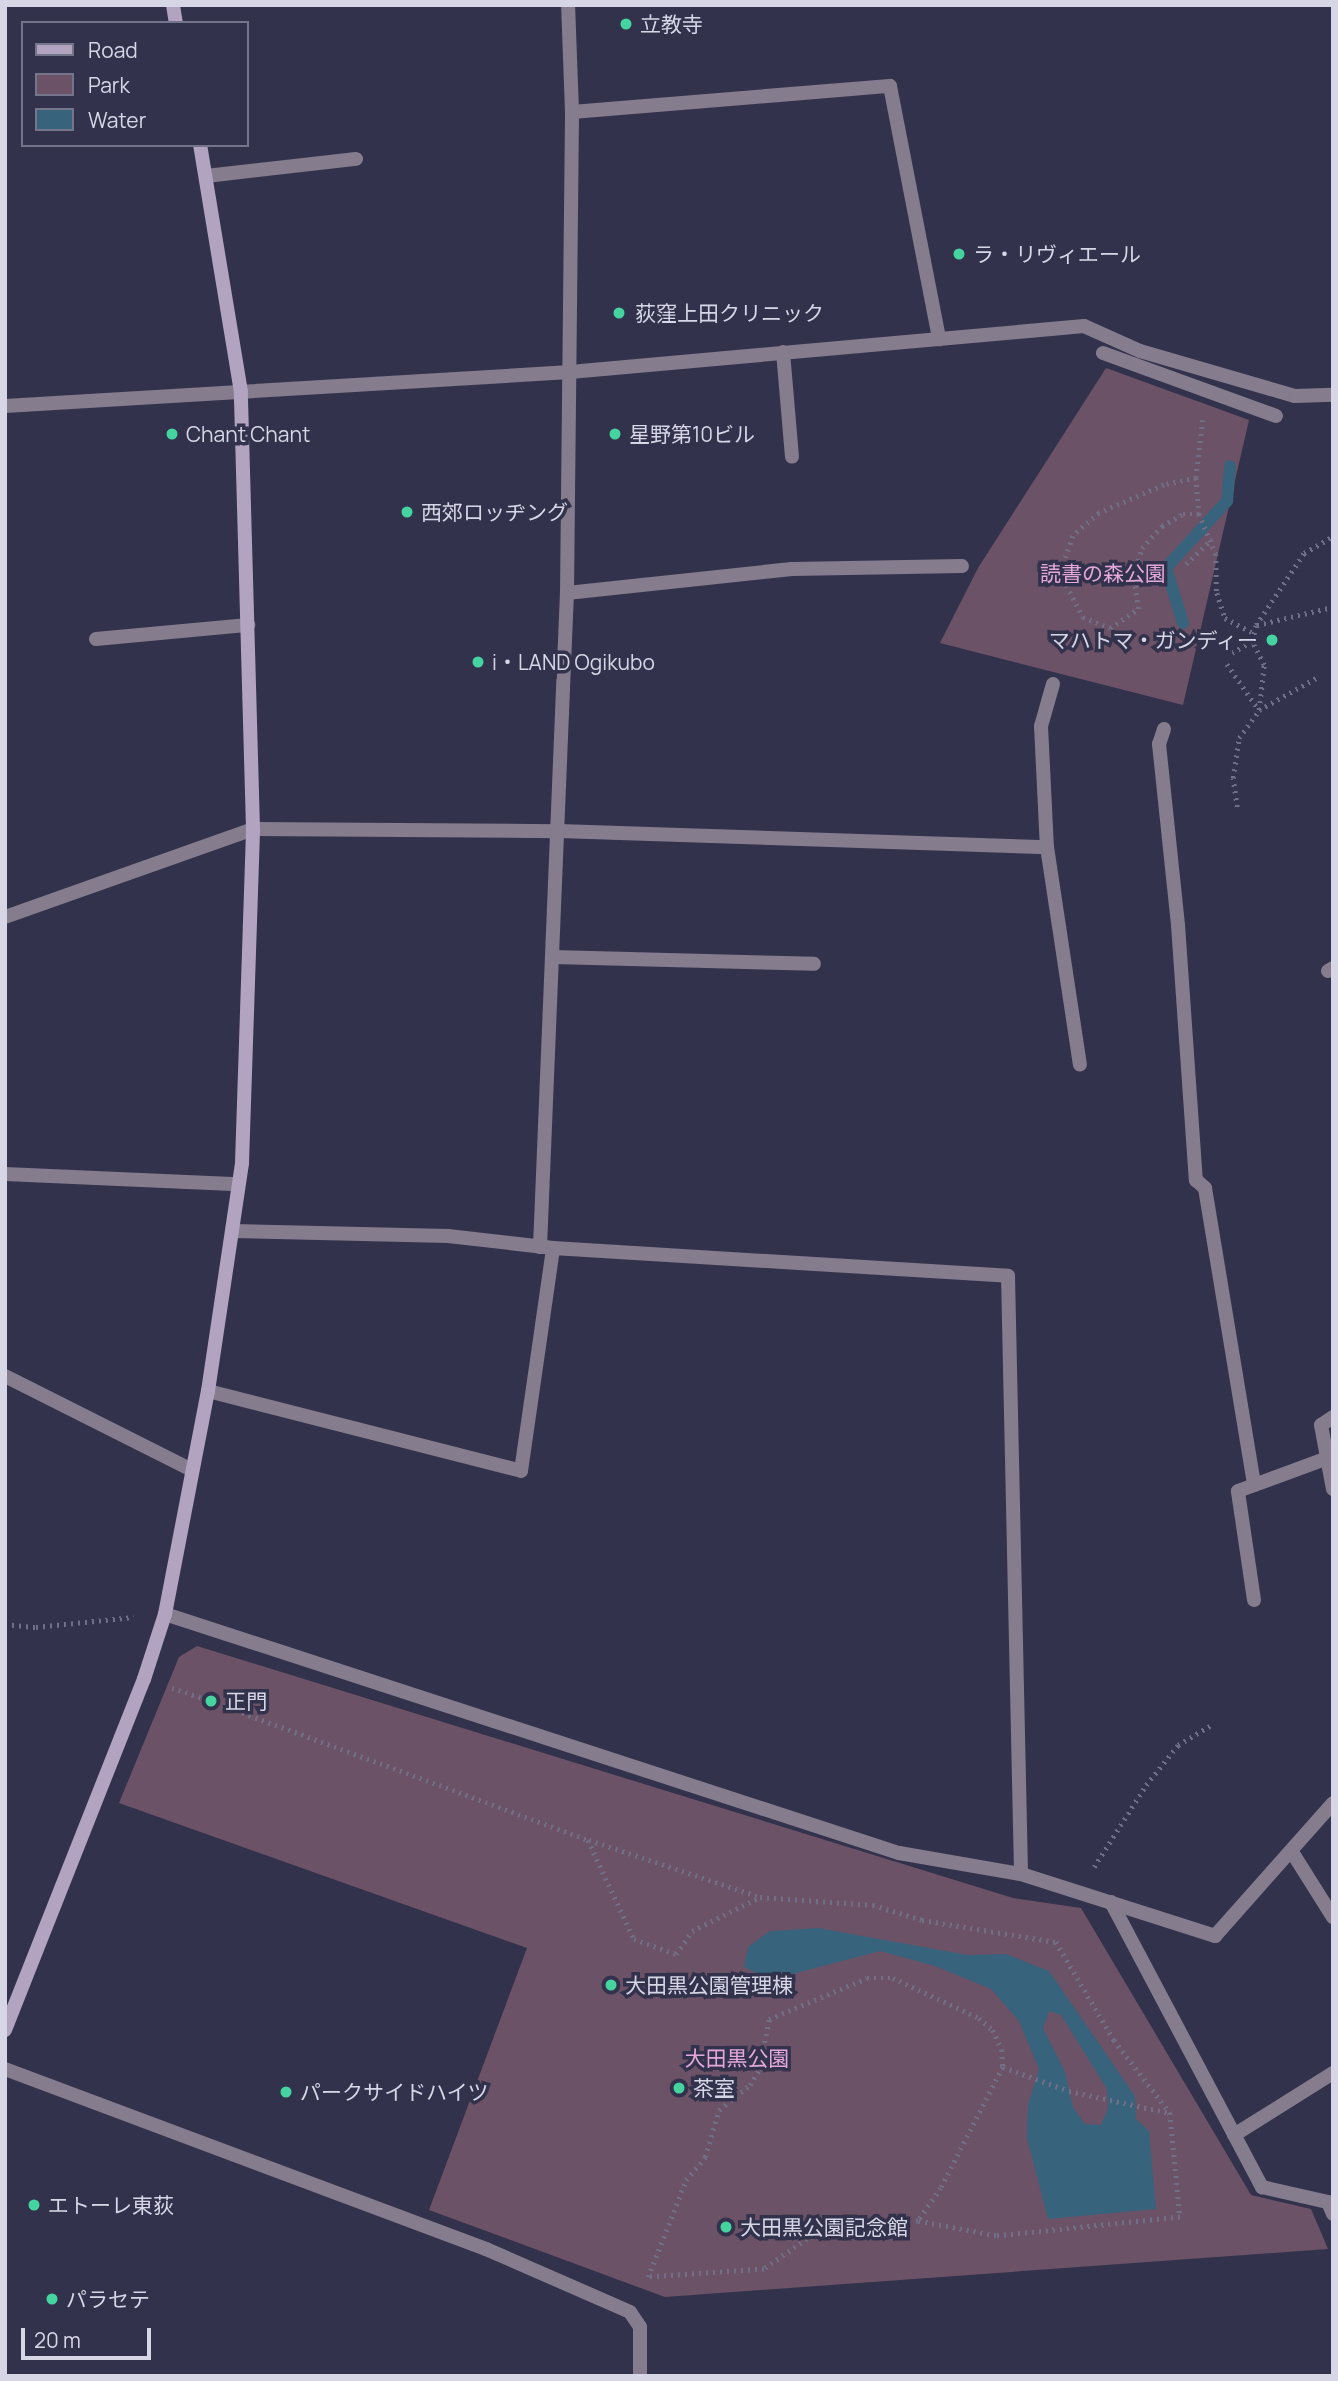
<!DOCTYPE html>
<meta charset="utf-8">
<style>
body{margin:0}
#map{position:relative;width:1338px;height:2381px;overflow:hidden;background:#33324c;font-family:Manrope,"Noto Sans JP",sans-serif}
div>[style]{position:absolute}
.green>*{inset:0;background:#6c5267}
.water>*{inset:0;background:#38637d}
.stream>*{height:12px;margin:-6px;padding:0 6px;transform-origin:6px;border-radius:6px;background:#38637d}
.path>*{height:4.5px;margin-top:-2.25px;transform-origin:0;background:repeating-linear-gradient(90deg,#706f86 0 2px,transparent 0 7px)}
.lane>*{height:14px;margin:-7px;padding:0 7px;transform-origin:7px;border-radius:7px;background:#857c8e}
.street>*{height:14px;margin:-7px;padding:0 7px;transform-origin:7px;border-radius:7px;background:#857c8e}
.secondary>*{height:14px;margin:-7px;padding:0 7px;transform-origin:7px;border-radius:7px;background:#b2a4c0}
.dots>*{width:19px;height:19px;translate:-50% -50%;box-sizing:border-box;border:4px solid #33324c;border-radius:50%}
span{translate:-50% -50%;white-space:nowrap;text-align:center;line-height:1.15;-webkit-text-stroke:7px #33324c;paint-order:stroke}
.poi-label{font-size:21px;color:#d6d6e7}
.left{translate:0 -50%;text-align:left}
.right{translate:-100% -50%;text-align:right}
.park-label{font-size:21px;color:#e3a8d9}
.frame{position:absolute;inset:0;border:7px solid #d6d6e7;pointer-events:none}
.legend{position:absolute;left:21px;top:21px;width:228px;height:126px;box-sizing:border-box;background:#33324c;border:2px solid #74748a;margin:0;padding:9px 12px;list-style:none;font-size:21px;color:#d6d6e7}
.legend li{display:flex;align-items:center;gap:14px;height:35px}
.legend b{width:35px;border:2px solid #74748a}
.scale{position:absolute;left:21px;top:2328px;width:130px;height:32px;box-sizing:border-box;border:4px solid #d6d6e7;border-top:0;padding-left:9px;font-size:21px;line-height:24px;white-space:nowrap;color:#d6d6e7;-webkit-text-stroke:5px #33324c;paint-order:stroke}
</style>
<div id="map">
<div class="green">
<i style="clip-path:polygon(1106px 368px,1249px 420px,1183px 705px,940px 643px,978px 568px)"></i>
<i style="clip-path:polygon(197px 1646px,1013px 1898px,1081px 1908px,1251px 2195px,1311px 2209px,1328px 2249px,665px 2297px,429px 2210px,527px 1948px,119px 1803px,179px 1657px)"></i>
</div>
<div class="water">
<i style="clip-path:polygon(evenodd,818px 1928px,968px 1955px,1006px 1954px,1049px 1971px,1135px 2096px,1136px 2119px,1149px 2131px,1156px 2209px,1048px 2219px,1027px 2138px,1028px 2105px,1039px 2069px,1019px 2021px,991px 1989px,935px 1966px,880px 1951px,789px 1975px,764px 1977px,744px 1967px,748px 1947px,770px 1931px,818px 1928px,1049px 2011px,1061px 2015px,1107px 2089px,1108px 2108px,1101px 2125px,1085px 2124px,1073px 2107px,1065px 2072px,1043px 2028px,1049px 2011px)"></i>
</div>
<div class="stream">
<i style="left:1183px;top:623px;width:58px;rotate:-107.2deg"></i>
<i style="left:1166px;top:568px;width:91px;rotate:-47.7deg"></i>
<i style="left:1227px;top:501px;width:35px;rotate:-85deg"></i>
</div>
<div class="path">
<i style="left:1203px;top:420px;width:58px;rotate:96.9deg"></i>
<i style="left:1196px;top:478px;width:36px;rotate:85deg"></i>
<i style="left:1199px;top:514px;width:43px;rotate:67deg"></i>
<i style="left:1216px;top:554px;width:39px;rotate:89deg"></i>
<i style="left:1217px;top:593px;width:26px;rotate:72deg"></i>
<i style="left:1225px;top:618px;width:32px;rotate:28deg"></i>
<i style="left:1196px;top:478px;width:33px;rotate:168deg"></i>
<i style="left:1164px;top:485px;width:71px;rotate:156.7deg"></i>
<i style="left:1099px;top:513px;width:35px;rotate:139deg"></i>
<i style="left:1073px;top:536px;width:39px;rotate:109deg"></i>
<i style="left:1060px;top:573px;width:50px;rotate:62.4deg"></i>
<i style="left:1083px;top:617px;width:29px;rotate:22deg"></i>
<i style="left:1110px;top:628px;width:34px;rotate:-34deg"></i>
<i style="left:1138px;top:609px;width:35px;rotate:-97deg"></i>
<i style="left:1134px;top:574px;width:27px;rotate:-73deg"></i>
<i style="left:1142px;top:548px;width:30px;rotate:-48deg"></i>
<i style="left:1162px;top:526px;width:24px;rotate:-30deg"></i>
<i style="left:1183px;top:514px;width:16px"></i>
<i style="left:1186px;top:564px;width:36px;rotate:-44deg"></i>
<i style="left:1257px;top:625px;width:78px;rotate:-13.3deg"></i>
<i style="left:1232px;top:653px;width:23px;rotate:-31deg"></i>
<i style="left:1227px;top:664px;width:56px;rotate:55.2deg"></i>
<i style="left:1259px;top:710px;width:68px;rotate:-29.2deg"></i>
<i style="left:1237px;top:807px;width:29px;rotate:-98deg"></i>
<i style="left:1233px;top:778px;width:40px;rotate:-81.5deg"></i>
<i style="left:1239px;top:738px;width:34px;rotate:-54deg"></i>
<i style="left:1259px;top:710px;width:45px;rotate:-83.7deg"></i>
<i style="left:1264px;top:665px;width:27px;rotate:-117deg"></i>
<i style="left:1252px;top:641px;width:16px;rotate:-76deg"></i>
<i style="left:1256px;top:625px;width:87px;rotate:-56.3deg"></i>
<i style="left:1304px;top:553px;width:34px;rotate:-30deg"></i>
<i style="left:5px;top:1624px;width:31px;rotate:6deg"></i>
<i style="left:36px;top:1627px;width:98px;rotate:-5.9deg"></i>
<i style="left:172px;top:1688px;width:36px;rotate:18deg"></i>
<i style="left:216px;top:1703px;width:396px;rotate:20.2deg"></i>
<i style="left:588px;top:1840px;width:109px;rotate:65.1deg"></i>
<i style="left:634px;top:1939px;width:45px;rotate:19.7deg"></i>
<i style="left:676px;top:1954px;width:28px;rotate:-55deg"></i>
<i style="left:692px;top:1931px;width:76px;rotate:-26.6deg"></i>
<i style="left:760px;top:1897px;width:113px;rotate:4deg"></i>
<i style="left:873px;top:1905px;width:51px;rotate:17deg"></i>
<i style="left:922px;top:1920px;width:136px;rotate:9.3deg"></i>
<i style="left:1056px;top:1942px;width:114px;rotate:59.4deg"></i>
<i style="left:1114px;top:2040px;width:92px;rotate:52.5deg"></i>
<i style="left:1170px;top:2113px;width:104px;rotate:84.5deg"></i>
<i style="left:1180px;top:2217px;width:185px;rotate:174.1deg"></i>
<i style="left:996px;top:2236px;width:79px;rotate:-169.1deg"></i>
<i style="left:918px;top:2221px;width:94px;rotate:172.6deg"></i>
<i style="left:825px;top:2233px;width:19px;rotate:162deg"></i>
<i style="left:807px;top:2239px;width:52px;rotate:145.1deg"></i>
<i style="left:764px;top:2269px;width:116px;rotate:176.1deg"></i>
<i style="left:648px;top:2277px;width:104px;rotate:-68.6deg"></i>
<i style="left:686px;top:2180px;width:30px;rotate:-50deg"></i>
<i style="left:705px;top:2157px;width:49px;rotate:-73.4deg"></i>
<i style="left:719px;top:2110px;width:40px;rotate:-39deg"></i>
<i style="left:750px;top:2085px;width:17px;rotate:-59deg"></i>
<i style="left:759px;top:2070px;width:52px;rotate:-78.9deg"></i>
<i style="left:769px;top:2019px;width:106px;rotate:-22.7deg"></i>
<i style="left:867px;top:1978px;width:26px"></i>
<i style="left:893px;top:1978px;width:95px;rotate:24.9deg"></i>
<i style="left:979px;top:2018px;width:18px;rotate:41deg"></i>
<i style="left:993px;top:2030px;width:22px;rotate:66deg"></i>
<i style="left:1002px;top:2050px;width:17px;rotate:87deg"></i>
<i style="left:1003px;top:2067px;width:136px;rotate:117.1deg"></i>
<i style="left:941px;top:2188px;width:40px;rotate:124.9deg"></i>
<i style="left:589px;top:1840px;width:180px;rotate:18.4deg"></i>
<i style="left:1094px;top:1867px;width:97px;rotate:-57.6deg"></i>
<i style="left:1146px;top:1785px;width:51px;rotate:-51.3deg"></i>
<i style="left:1178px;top:1745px;width:39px;rotate:-31deg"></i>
<i style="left:1003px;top:2067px;width:70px;rotate:20deg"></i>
<i style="left:1069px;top:2091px;width:103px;rotate:12.3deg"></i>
</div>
<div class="lane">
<i style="left:572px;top:112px;width:319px;rotate:-4.7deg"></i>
<i style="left:890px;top:86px;width:258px;rotate:79deg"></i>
<i style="left:206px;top:176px;width:151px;rotate:-6.5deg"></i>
<i style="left:783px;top:352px;width:105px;rotate:85.1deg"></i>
<i style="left:567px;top:593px;width:226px;rotate:-6.1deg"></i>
<i style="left:792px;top:569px;width:170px;rotate:-1deg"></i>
<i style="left:96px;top:639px;width:153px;rotate:-5.3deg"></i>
<i style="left:1164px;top:729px;width:16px;rotate:108deg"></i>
<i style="left:1159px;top:744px;width:182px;rotate:84deg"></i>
<i style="left:1178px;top:925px;width:256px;rotate:86deg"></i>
<i style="left:1196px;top:1180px;width:12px;rotate:42deg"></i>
<i style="left:1205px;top:1188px;width:301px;rotate:80.6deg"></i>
<i style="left:553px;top:957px;width:261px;rotate:1.5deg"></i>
<i style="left:1328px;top:971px;width:6px;rotate:-31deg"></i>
<i style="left:5px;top:1174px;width:233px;rotate:2.5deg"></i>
<i style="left:208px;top:1391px;width:323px;rotate:14.3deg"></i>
<i style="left:521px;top:1471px;width:225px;rotate:-81.8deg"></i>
<i style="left:1254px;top:1600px;width:110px;rotate:-98.4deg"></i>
<i style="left:1238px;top:1491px;width:93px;rotate:-20.2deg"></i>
<i style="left:1292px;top:1852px;width:77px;rotate:57.8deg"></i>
<i style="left:1111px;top:1902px;width:323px;rotate:62.1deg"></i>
<i style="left:1262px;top:2187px;width:68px;rotate:12.8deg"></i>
<i style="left:1328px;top:2202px;width:13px;rotate:67deg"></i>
<i style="left:1234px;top:2135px;width:117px;rotate:-32.1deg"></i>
</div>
<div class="street">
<i style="left:1103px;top:353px;width:184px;rotate:20deg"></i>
<i style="left:5px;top:406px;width:566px;rotate:-3.44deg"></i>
<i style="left:570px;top:372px;width:516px;rotate:-5.11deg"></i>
<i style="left:1084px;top:326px;width:61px;rotate:24.1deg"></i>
<i style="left:1140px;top:351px;width:161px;rotate:16.2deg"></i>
<i style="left:1295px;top:396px;width:38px;rotate:-2deg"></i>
<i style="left:1053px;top:684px;width:44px;rotate:105.9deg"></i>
<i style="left:1041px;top:726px;width:121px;rotate:87.2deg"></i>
<i style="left:1047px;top:847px;width:220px;rotate:81.4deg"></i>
<i style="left:5px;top:917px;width:263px;rotate:-19.5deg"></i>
<i style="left:253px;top:829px;width:306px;rotate:0.4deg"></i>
<i style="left:559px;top:831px;width:488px;rotate:1.9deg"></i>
<i style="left:232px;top:1231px;width:216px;rotate:1.3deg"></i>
<i style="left:448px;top:1236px;width:106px;rotate:6.5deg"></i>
<i style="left:553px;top:1248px;width:456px;rotate:3.5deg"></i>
<i style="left:1008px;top:1276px;width:598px;rotate:88.75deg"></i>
<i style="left:540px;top:1247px;width:655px;rotate:-87.64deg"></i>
<i style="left:567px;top:593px;width:481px;rotate:-89.4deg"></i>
<i style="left:572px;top:112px;width:107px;rotate:-92.1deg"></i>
<i style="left:5px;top:1376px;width:207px;rotate:26.7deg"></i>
<i style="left:1333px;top:1417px;width:14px;rotate:146deg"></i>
<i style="left:1321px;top:1425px;width:65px;rotate:79.4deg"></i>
<i style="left:165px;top:1614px;width:772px;rotate:18.04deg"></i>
<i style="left:899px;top:1853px;width:124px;rotate:9.8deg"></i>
<i style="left:1021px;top:1874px;width:204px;rotate:17.7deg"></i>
<i style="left:1215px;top:1936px;width:178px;rotate:-48.4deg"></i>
<i style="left:5px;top:2069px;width:514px;rotate:20.52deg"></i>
<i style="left:486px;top:2249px;width:157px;rotate:23.6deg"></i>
<i style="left:630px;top:2312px;width:18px;rotate:56deg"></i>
<i style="left:640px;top:2327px;width:49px;rotate:90deg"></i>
</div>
<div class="secondary">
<i style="left:173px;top:5px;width:18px;rotate:81deg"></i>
<i style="left:5px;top:2030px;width:378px;rotate:-68.4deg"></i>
<i style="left:144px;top:1679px;width:68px;rotate:-72.1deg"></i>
<i style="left:165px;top:1614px;width:227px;rotate:-79.1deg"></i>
<i style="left:208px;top:1391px;width:231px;rotate:-81.5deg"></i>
<i style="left:242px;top:1163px;width:334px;rotate:-88.1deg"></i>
<i style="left:253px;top:829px;width:437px;rotate:-91.6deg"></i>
<i style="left:241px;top:392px;width:250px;rotate:-99.4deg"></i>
</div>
<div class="dots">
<i style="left:626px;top:24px;background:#45d49f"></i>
<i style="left:959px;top:254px;background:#45d49f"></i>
<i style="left:619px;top:313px;background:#45d49f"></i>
<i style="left:172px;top:434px;background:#45d49f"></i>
<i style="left:615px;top:434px;background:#45d49f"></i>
<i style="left:407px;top:512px;background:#45d49f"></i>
<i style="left:1272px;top:640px;background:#45d49f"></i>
<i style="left:478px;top:662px;background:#45d49f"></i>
<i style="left:211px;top:1701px;background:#45d49f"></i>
<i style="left:611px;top:1985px;background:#45d49f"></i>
<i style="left:679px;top:2088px;background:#45d49f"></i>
<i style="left:286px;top:2092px;background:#45d49f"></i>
<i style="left:34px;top:2205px;background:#45d49f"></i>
<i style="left:726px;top:2227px;background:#45d49f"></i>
<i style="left:52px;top:2299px;background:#45d49f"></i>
</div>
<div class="poi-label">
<span class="left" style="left:640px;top:24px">立教寺</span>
<span class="left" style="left:973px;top:254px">ラ・リヴィエール</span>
<span class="left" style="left:635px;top:313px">荻窪上田クリニック</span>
<span class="left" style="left:186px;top:434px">Chant Chant</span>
<span class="left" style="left:629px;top:434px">星野第10ビル</span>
<span class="left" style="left:421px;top:512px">西郊ロッヂング</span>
<span class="right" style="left:1258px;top:640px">マハトマ・ガンディー</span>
<span class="left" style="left:492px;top:662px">i・LAND Ogikubo</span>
<span class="left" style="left:225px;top:1701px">正門</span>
<span class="left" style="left:625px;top:1985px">大田黒公園管理棟</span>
<span class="left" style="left:693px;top:2088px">茶室</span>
<span class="left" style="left:300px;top:2092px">パークサイドハイツ</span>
<span class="left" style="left:48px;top:2205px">エトーレ東荻</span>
<span class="left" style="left:740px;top:2227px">大田黒公園記念館</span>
<span class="left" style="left:66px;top:2299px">パラセテ</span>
</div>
<div class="park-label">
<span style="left:1103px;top:573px">読書の森公園</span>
<span style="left:737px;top:2058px">大田黒公園</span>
</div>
<div class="frame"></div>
<ul class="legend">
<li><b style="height:9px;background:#b2a4c0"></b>Road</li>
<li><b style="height:19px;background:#6c5267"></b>Park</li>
<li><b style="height:19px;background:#38637d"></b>Water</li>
</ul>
<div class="scale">20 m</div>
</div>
